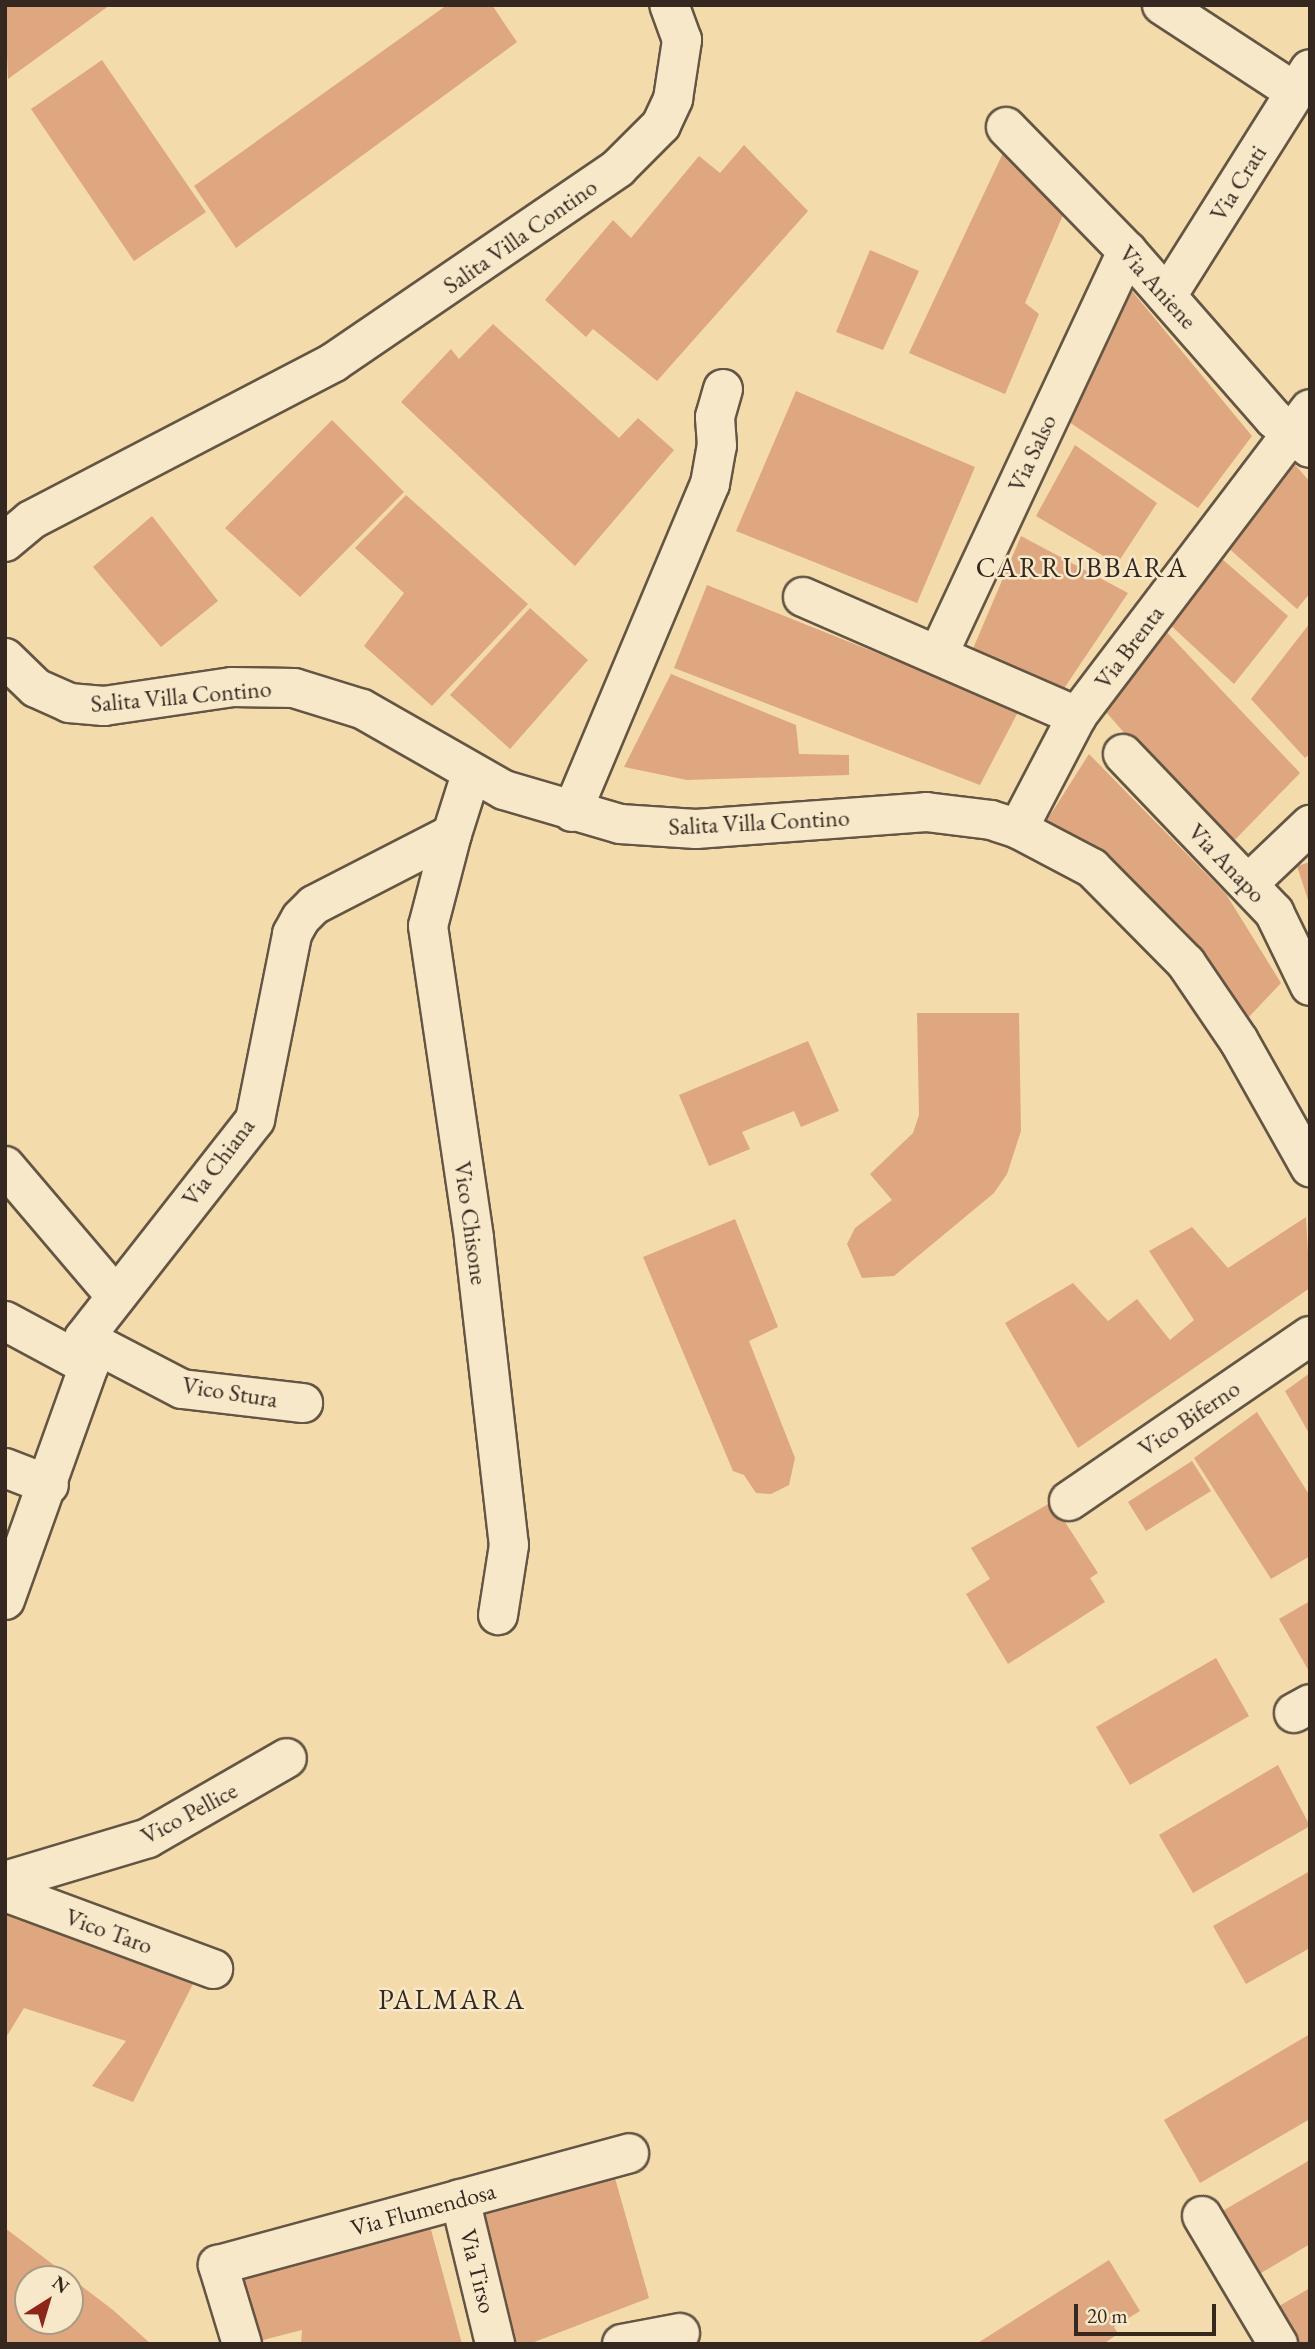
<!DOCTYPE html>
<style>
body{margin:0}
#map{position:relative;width:1315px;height:2349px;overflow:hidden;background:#f3dbac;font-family:"EB Garamond",serif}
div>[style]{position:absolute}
.building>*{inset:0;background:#dea77f}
.roads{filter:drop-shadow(2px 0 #645544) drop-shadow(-2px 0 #645544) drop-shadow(0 2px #645544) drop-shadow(0 -2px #645544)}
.pedestrian>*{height:38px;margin:-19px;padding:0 19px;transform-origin:19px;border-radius:19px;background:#f7e8c9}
.minor>*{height:38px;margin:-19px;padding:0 19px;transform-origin:19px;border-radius:19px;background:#f7e8c9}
span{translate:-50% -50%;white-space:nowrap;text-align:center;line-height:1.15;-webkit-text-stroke:5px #f7e8c9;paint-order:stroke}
.street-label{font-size:24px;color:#352821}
.quarter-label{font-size:28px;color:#352821;letter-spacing:2px}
.frame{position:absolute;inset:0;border:7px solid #352821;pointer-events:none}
.north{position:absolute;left:14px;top:2265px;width:70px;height:70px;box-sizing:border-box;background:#f7e8c9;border:2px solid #a99b86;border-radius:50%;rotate:37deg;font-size:19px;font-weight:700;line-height:28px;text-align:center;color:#352821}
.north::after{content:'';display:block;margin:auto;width:24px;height:32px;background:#8f2418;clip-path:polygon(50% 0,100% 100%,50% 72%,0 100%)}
.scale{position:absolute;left:1074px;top:2304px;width:142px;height:32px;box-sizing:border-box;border:4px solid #352821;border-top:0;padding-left:9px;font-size:21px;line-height:24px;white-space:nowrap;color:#352821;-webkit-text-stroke:5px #f7e8c9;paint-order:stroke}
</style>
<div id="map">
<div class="building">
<i style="clip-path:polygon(5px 5px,110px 5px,8px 79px)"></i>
<i style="clip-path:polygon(447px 5px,492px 5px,517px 42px,236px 248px,194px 186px)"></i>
<i style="clip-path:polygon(102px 60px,206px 212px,134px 261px,31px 109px)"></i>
<i style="clip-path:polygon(744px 145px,808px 211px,657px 381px,593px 329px,586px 337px,545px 300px,613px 220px,631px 238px,699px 156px,720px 173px)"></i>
<i style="clip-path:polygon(1003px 153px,1063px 215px,1025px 303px,1039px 314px,1005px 394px,909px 353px)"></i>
<i style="clip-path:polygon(870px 250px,919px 271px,883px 350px,836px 332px)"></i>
<i style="clip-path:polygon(1127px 285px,1252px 436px,1198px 508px,1069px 422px)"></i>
<i style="clip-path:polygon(493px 324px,619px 438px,638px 418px,674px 450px,575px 566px,401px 402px,451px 349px,459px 359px)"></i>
<i style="clip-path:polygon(796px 391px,975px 467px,917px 603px,736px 531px)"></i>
<i style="clip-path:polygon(332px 420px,404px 492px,300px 597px,225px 528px)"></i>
<i style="clip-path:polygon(1075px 445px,1157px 503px,1117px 564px,1036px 516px)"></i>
<i style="clip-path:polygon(1291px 460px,1310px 482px,1310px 593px,1297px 609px,1225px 545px)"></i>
<i style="clip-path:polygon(406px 495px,528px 604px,432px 706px,364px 646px,404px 593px,355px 548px)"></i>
<i style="clip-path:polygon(152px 516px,218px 601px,161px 647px,93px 567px)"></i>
<i style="clip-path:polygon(1021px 536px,1128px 593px,1063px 690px,972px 651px)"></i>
<i style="clip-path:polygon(1215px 553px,1288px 616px,1234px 684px,1166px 621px)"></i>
<i style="clip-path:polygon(707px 585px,1019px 710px,980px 785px,674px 668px)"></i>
<i style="clip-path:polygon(530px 608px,588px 660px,510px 749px,450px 695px)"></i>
<i style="clip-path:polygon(1310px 623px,1310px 754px,1305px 758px,1251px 699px)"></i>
<i style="clip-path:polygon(1159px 624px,1300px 773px,1226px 849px,1099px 704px)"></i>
<i style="clip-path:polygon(671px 674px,796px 725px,799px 754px,849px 755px,849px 775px,687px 780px,624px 767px)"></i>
<i style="clip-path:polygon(1089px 754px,1226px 894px,1281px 983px,1247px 1019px,1185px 931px,1111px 859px,1042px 828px)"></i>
<i style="clip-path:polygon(1310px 862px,1310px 903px,1309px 903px,1297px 866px)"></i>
<i style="clip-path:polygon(917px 1013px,1019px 1013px,1021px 1131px,1007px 1174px,994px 1193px,894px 1276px,862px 1278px,847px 1244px,855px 1228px,892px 1200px,870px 1174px,913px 1133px,919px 1115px)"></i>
<i style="clip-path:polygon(808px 1041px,839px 1111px,801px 1127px,794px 1111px,742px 1132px,750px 1149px,709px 1166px,679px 1095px)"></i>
<i style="clip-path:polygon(1306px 1217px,1310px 1288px,1078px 1448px,1005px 1323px,1073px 1283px,1108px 1321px,1137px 1299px,1170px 1340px,1194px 1320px,1149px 1251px,1192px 1227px,1228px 1268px)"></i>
<i style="clip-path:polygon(735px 1219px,778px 1327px,749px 1341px,795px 1458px,789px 1485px,771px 1494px,756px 1493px,744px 1475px,733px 1471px,643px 1257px)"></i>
<i style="clip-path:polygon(1310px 1373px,1310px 1435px,1285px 1391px)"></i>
<i style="clip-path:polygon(1257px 1412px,1310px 1496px,1310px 1556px,1271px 1579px,1194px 1458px)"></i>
<i style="clip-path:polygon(1192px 1461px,1211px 1491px,1146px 1531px,1128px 1502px)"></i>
<i style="clip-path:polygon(1052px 1502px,1098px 1573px,1090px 1578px,1105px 1602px,1008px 1664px,966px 1594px,990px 1579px,971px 1548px)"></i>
<i style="clip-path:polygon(1310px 1601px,1310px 1673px,1279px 1619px)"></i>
<i style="clip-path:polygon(1216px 1658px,1249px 1716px,1130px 1785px,1096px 1727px)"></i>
<i style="clip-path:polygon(1278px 1765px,1310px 1826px,1193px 1893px,1159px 1835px)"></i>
<i style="clip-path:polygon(1310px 1871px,1310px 1948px,1246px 1984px,1213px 1926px)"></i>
<i style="clip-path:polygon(5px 1907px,194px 1982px,133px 2102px,92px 2086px,126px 2041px,24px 2008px,5px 2039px)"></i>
<i style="clip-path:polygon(1310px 2034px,1310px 2119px,1200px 2183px,1164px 2120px)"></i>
<i style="clip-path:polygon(1310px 2160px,1310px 2244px,1256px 2276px,1219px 2213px)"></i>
<i style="clip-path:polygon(613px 2171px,649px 2298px,529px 2344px,513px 2344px,473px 2196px)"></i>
<i style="clip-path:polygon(430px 2226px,462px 2344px,301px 2344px,302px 2330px,263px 2340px,242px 2276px)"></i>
<i style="clip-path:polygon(evenodd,5px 2228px,113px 2310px,151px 2344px,5px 2344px,5px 2228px,28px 2279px,70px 2279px,70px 2321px,28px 2321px,28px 2279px)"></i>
<i style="clip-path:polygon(1109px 2260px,1140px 2311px,1114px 2327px,1118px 2334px,1103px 2344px,976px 2344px)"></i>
<i style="clip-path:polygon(1310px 2288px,1310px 2344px,1295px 2344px,1274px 2309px)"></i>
</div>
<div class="roads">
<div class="pedestrian">
<i style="left:452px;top:834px;width:95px;rotate:104.6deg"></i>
<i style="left:428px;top:926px;width:316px;rotate:81.6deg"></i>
<i style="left:474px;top:1239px;width:308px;rotate:83.5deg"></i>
<i style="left:509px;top:1545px;width:71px;rotate:98.9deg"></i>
<i style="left:5px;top:1321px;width:95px;rotate:28.2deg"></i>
<i style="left:84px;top:1338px;width:110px;rotate:27.5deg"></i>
<i style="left:182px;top:1389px;width:122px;rotate:6.6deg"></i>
<i style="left:5px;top:1881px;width:149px;rotate:-16.7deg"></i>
<i style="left:148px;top:1838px;width:160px;rotate:-29.9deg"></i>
</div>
<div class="minor">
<i style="left:1162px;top:5px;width:159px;rotate:33.2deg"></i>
<i style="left:1006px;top:127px;width:173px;rotate:45.7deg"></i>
<i style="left:1127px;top:251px;width:223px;rotate:48.8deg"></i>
<i style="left:1274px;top:419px;width:46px;rotate:38.9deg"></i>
<i style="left:1167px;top:296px;width:268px;rotate:-57.8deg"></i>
<i style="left:5px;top:542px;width:34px;rotate:-40deg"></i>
<i style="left:31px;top:520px;width:342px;rotate:-27.5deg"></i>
<i style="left:334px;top:362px;width:344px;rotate:-34.3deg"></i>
<i style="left:618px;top:168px;width:61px;rotate:-45deg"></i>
<i style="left:661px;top:125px;width:29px;rotate:-65deg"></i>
<i style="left:673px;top:99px;width:60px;rotate:-81.3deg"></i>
<i style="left:682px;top:40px;width:37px;rotate:-110deg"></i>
<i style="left:803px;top:597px;width:299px;rotate:23.5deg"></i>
<i style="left:938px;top:655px;width:446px;rotate:-64.9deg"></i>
<i style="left:5px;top:658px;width:43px;rotate:44.1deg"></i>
<i style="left:36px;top:688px;width:36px;rotate:24deg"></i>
<i style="left:69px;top:703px;width:35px;rotate:5deg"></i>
<i style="left:104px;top:706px;width:129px;rotate:-8.4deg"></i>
<i style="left:232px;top:687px;width:62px;rotate:0.9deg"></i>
<i style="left:294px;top:688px;width:71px;rotate:17.2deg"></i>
<i style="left:362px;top:709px;width:163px;rotate:29.7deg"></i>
<i style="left:504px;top:790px;width:121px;rotate:16.3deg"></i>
<i style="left:620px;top:824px;width:76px;rotate:3.8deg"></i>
<i style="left:696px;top:829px;width:231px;rotate:-4.2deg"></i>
<i style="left:926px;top:812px;width:65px;rotate:7deg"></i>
<i style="left:991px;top:820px;width:28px;rotate:18deg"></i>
<i style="left:1018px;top:829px;width:84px;rotate:27.8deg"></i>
<i style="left:1092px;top:868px;width:134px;rotate:45.3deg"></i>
<i style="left:1186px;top:963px;width:94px;rotate:55.8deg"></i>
<i style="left:1239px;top:1041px;width:145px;rotate:60.6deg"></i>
<i style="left:1123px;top:754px;width:219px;rotate:46.3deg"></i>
<i style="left:1274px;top:912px;width:82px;rotate:64.1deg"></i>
<i style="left:572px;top:812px;width:356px;rotate:-67.2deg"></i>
<i style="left:710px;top:484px;width:39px;rotate:-80deg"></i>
<i style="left:717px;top:446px;width:29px;rotate:-94deg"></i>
<i style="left:715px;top:417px;width:29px;rotate:-74deg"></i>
<i style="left:1018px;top:829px;width:127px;rotate:-62.4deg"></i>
<i style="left:1077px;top:716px;width:385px;rotate:-52.8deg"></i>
<i style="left:1248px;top:884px;width:86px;rotate:-43.6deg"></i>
<i style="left:5px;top:1166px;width:167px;rotate:49.6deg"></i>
<i style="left:5px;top:1468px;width:47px;rotate:21.1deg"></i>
<i style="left:1069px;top:1501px;width:292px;rotate:-34.4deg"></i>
<i style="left:5px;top:1600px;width:249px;rotate:-70.3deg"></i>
<i style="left:89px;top:1366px;width:28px;rotate:-100deg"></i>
<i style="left:84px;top:1338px;width:277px;rotate:-51.9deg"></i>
<i style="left:255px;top:1120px;width:190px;rotate:-78.7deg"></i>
<i style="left:292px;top:934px;width:18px;rotate:-61deg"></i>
<i style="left:301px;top:918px;width:18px;rotate:-45deg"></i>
<i style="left:314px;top:905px;width:155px;rotate:-27.2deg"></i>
<i style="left:452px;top:834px;width:63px;rotate:-72.4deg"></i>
<i style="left:1294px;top:1713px;width:18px;rotate:-29deg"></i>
<i style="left:5px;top:1892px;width:222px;rotate:20.3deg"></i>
<i style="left:460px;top:2199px;width:149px;rotate:76.4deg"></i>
<i style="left:1202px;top:2216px;width:149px;rotate:59.3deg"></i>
<i style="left:242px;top:2344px;width:83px;rotate:-106.9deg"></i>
<i style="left:218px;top:2265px;width:426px;rotate:-15.2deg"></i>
<i style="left:622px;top:2344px;width:59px;rotate:-10.7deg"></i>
</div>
</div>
<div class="street-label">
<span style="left:1238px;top:183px;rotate:-58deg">Via Crati</span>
<span style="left:520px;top:236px;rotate:-35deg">Salita Villa Contino</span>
<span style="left:1158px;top:287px;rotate:48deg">Via Aniene</span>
<span style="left:1032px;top:453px;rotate:-65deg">Via Salso</span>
<span style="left:1129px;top:647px;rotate:-53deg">Via Brenta</span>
<span style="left:181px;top:696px;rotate:-5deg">Salita Villa Contino</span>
<span style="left:759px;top:822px;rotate:-3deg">Salita Villa Contino</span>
<span style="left:1227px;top:863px;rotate:46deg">Via Anapo</span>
<span style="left:218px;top:1162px;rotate:-53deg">Via Chiana</span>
<span style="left:471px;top:1223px;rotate:82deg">Vico Chisone</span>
<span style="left:230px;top:1392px;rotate:9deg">Vico Stura</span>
<span style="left:1189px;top:1418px;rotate:-34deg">Vico Biferno</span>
<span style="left:189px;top:1813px;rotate:-28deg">Vico Pellice</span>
<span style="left:109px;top:1931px;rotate:20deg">Vico Taro</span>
<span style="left:423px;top:2209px;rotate:-15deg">Via Flumendosa</span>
<span style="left:478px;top:2271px;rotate:76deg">Via Tirso</span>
</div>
<div class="quarter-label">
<span style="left:1082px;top:567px">CARRUBBARA</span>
<span style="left:452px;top:1999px">PALMARA</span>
</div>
<div class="frame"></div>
<div class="north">N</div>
<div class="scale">20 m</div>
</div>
